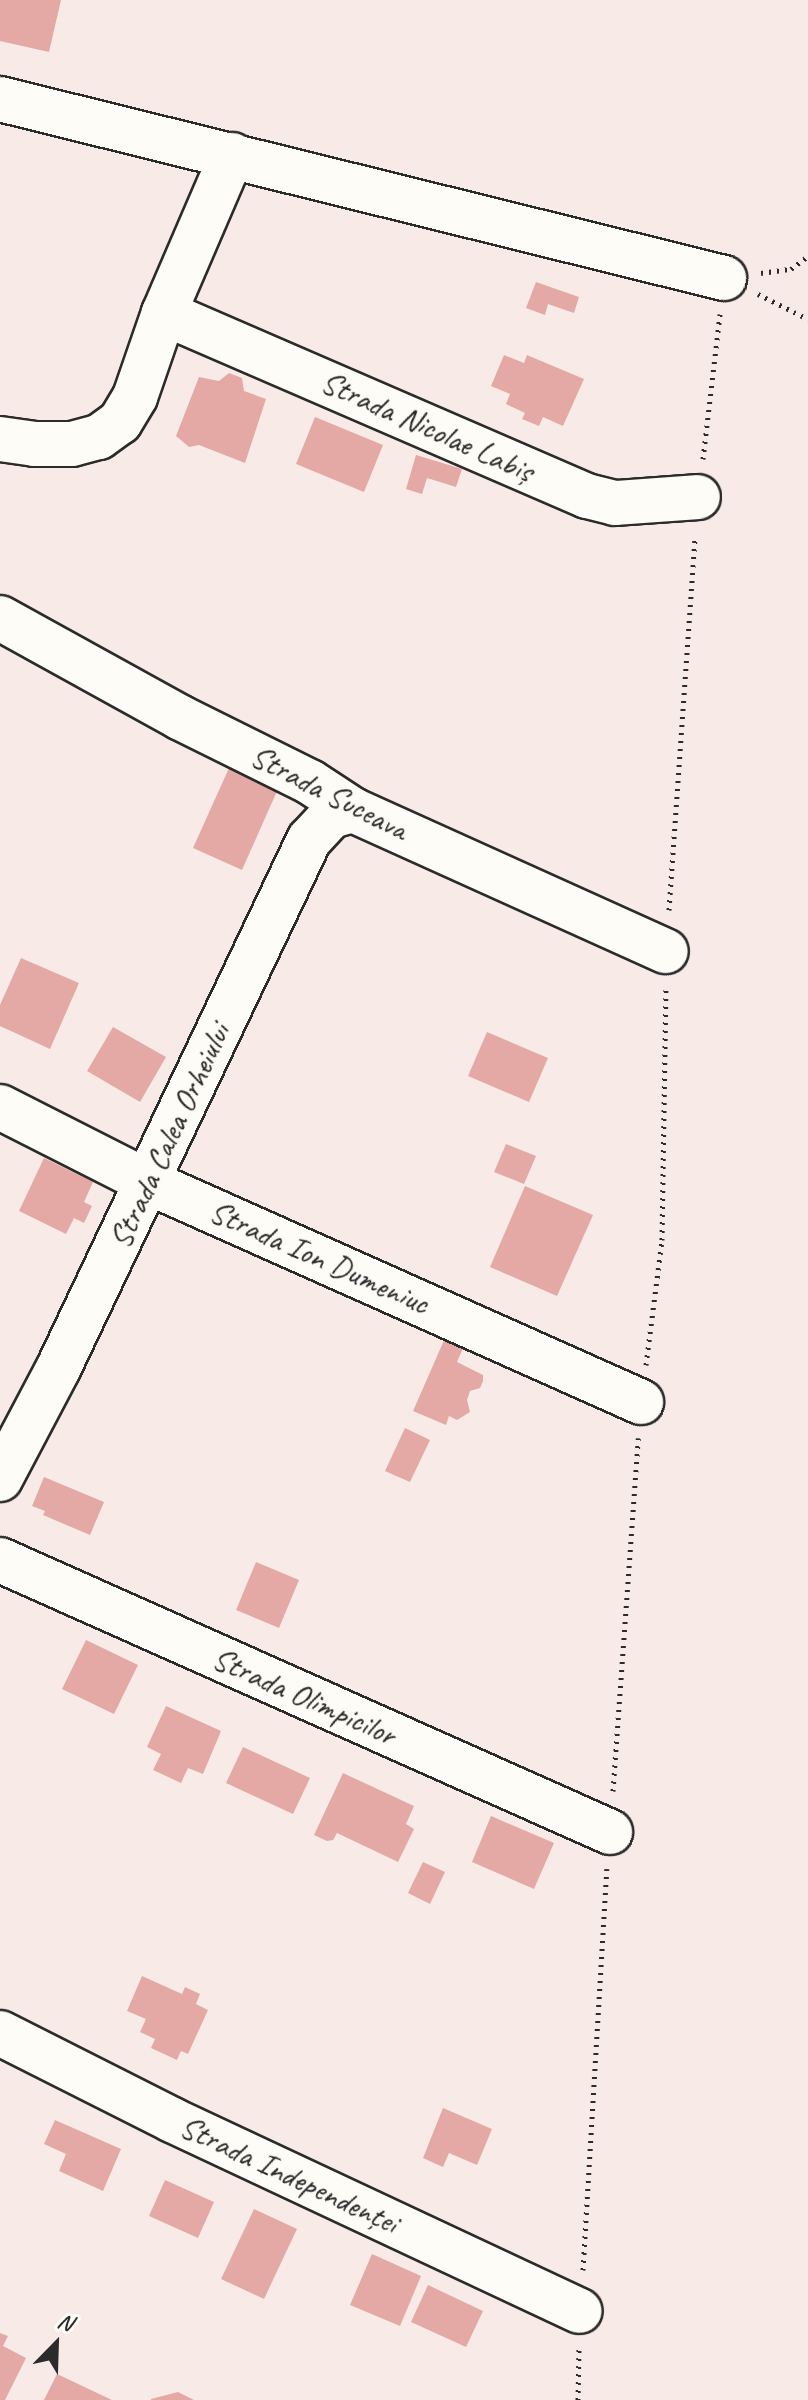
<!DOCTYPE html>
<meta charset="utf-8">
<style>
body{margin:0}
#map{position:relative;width:808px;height:2400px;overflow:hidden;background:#f8ebe7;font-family:Caveat,sans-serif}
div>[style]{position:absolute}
.building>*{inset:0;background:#e4a9a5}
.path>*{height:5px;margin-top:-2.5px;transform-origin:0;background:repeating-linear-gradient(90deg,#2b2b2b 0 2px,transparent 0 8px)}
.roads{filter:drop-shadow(2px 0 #2b2b2b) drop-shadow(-2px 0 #2b2b2b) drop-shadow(0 2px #2b2b2b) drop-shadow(0 -2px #2b2b2b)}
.minor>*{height:44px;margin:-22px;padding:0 22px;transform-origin:22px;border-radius:22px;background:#fdfcf7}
span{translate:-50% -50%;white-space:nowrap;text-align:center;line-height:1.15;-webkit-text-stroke:6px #fdfcf7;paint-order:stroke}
.street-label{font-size:32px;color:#2b2b2b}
.north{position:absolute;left:16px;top:2304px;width:80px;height:80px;-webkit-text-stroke:6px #fdfcf7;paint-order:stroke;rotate:23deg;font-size:22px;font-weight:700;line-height:32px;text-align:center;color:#2b2b2b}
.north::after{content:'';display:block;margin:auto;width:28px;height:36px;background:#2b2b2b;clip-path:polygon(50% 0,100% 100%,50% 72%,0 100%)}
</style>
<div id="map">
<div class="building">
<i style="clip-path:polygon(0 0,61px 0,49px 52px,0 41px)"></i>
<i style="clip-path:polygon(536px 282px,579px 297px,574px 313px,548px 304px,545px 315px,526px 308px)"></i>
<i style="clip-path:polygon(504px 355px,524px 363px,527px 355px,584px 379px,563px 426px,543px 417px,539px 426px,522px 419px,525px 413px,506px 404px,510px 394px,491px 386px)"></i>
<i style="clip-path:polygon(229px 373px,242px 378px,244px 391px,266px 399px,245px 463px,199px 445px,189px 447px,176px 436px,199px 377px,219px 381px)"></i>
<i style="clip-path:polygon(315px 417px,383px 445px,364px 492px,296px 464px)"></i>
<i style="clip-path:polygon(416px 455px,462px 469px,456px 487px,427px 478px,422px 494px,406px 489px)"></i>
<i style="clip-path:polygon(229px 768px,278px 789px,242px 870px,193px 848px)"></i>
<i style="clip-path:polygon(21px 958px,79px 983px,50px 1049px,0 1026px,0 1005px)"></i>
<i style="clip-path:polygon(113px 1027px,166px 1057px,140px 1102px,87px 1071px)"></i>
<i style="clip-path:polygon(487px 1032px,548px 1058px,529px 1102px,468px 1076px)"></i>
<i style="clip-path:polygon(506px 1144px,536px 1156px,524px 1184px,494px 1172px)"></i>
<i style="clip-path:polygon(44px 1158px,93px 1182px,84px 1202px,92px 1206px,84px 1223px,74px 1218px,66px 1234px,19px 1211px)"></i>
<i style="clip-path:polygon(525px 1186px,593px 1215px,557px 1296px,490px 1267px)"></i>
<i style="clip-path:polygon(445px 1338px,464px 1346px,457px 1362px,483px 1375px,483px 1381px,480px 1388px,470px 1391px,467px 1400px,470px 1412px,457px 1420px,449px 1416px,446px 1425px,413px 1411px)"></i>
<i style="clip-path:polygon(405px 1428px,430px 1440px,410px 1482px,385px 1471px)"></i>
<i style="clip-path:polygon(44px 1477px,104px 1502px,90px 1535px,43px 1515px,45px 1511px,32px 1506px)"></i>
<i style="clip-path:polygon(256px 1562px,299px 1580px,279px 1628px,236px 1610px)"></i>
<i style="clip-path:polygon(86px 1640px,138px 1665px,114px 1714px,62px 1689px)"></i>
<i style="clip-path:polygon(166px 1706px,221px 1731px,203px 1774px,188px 1768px,181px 1783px,153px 1770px,161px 1754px,147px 1747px)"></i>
<i style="clip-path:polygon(243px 1747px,310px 1778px,293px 1814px,226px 1783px)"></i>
<i style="clip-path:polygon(343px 1773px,414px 1806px,406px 1824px,414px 1829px,398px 1862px,337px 1833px,333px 1840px,327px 1841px,314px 1835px)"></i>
<i style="clip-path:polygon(491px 1816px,554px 1843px,534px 1889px,472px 1862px)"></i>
<i style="clip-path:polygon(423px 1862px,445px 1872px,430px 1904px,408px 1893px)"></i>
<i style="clip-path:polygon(142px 1976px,182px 1994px,185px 1987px,200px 1994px,196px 2004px,208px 2010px,188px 2054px,181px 2051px,177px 2060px,151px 2048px,155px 2039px,140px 2032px,146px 2019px,127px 2011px)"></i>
<i style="clip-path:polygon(443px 2108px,492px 2129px,477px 2165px,449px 2153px,443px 2167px,423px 2158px)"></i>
<i style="clip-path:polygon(55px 2120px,121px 2149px,103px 2191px,59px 2171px,66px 2154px,44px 2144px)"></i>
<i style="clip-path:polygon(165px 2180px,214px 2202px,198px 2238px,149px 2216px)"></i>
<i style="clip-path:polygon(254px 2209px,297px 2229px,264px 2299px,221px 2279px)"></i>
<i style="clip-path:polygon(372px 2254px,421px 2276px,400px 2326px,350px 2305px)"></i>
<i style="clip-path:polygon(428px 2285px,483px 2311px,466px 2347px,411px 2322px)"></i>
<i style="clip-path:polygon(0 2333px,8px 2336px,3px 2346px,26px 2358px,5px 2400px,0 2400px)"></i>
<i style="clip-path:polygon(57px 2374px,112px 2400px,44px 2400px)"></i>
<i style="clip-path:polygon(178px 2392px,194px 2400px,151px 2400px,151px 2399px)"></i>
</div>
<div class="path">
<i style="left:761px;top:273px;width:30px;rotate:-8deg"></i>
<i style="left:791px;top:269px;width:21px;rotate:-37deg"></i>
<i style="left:758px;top:294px;width:56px;rotate:26.6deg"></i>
<i style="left:703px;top:459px;width:146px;rotate:-83.3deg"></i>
<i style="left:669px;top:910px;width:374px;rotate:-86deg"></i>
<i style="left:646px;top:1365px;width:126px;rotate:-82.7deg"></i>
<i style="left:662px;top:1240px;width:252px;rotate:-89.1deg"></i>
<i style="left:613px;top:1791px;width:354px;rotate:-85.9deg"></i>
<i style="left:583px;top:2270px;width:402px;rotate:-86.6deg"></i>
<i style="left:578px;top:2400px;width:52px;rotate:-88.9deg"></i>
</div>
<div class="roads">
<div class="minor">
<i style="left:0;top:99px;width:746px;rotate:13.89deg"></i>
<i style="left:164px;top:313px;width:461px;rotate:23.4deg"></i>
<i style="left:587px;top:496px;width:29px;rotate:14deg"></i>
<i style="left:615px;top:503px;width:83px;rotate:-4.1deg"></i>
<i style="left:0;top:439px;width:34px;rotate:8deg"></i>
<i style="left:34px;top:444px;width:38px"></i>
<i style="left:72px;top:444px;width:28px;rotate:-15deg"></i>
<i style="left:99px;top:437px;width:26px;rotate:-36deg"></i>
<i style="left:120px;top:422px;width:29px;rotate:-59deg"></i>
<i style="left:135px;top:397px;width:89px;rotate:-71deg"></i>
<i style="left:164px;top:313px;width:172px;rotate:-66.7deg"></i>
<i style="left:0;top:618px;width:205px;rotate:28.9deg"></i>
<i style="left:179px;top:717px;width:146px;rotate:26.4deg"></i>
<i style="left:310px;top:782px;width:51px;rotate:33.1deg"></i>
<i style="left:353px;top:810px;width:343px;rotate:24.3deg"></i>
<i style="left:0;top:1107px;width:166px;rotate:26.9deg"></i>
<i style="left:148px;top:1182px;width:540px;rotate:24.05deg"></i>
<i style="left:0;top:1479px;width:124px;rotate:-62.2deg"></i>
<i style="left:58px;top:1369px;width:586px;rotate:-64.62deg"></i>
<i style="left:309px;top:840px;width:33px;rotate:-47deg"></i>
<i style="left:331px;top:816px;width:23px;rotate:-15deg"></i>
<i style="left:0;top:1560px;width:668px;rotate:24.03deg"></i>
<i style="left:0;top:2033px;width:193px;rotate:26.8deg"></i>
<i style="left:172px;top:2120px;width:450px;rotate:25.1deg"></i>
</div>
</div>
<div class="street-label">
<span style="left:427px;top:427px;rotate:24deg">Strada Nicolae Labiș</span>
<span style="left:329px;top:793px;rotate:27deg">Strada Suceava</span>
<span style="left:170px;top:1136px;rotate:-65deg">Strada Calea Orheiului</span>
<span style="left:319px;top:1258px;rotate:24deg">Strada Ion Dumeniuc</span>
<span style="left:304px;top:1697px;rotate:24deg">Strada Olimpicilor</span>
<span style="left:289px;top:2175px;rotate:25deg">Strada Independenței</span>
</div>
<div class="north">N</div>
</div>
